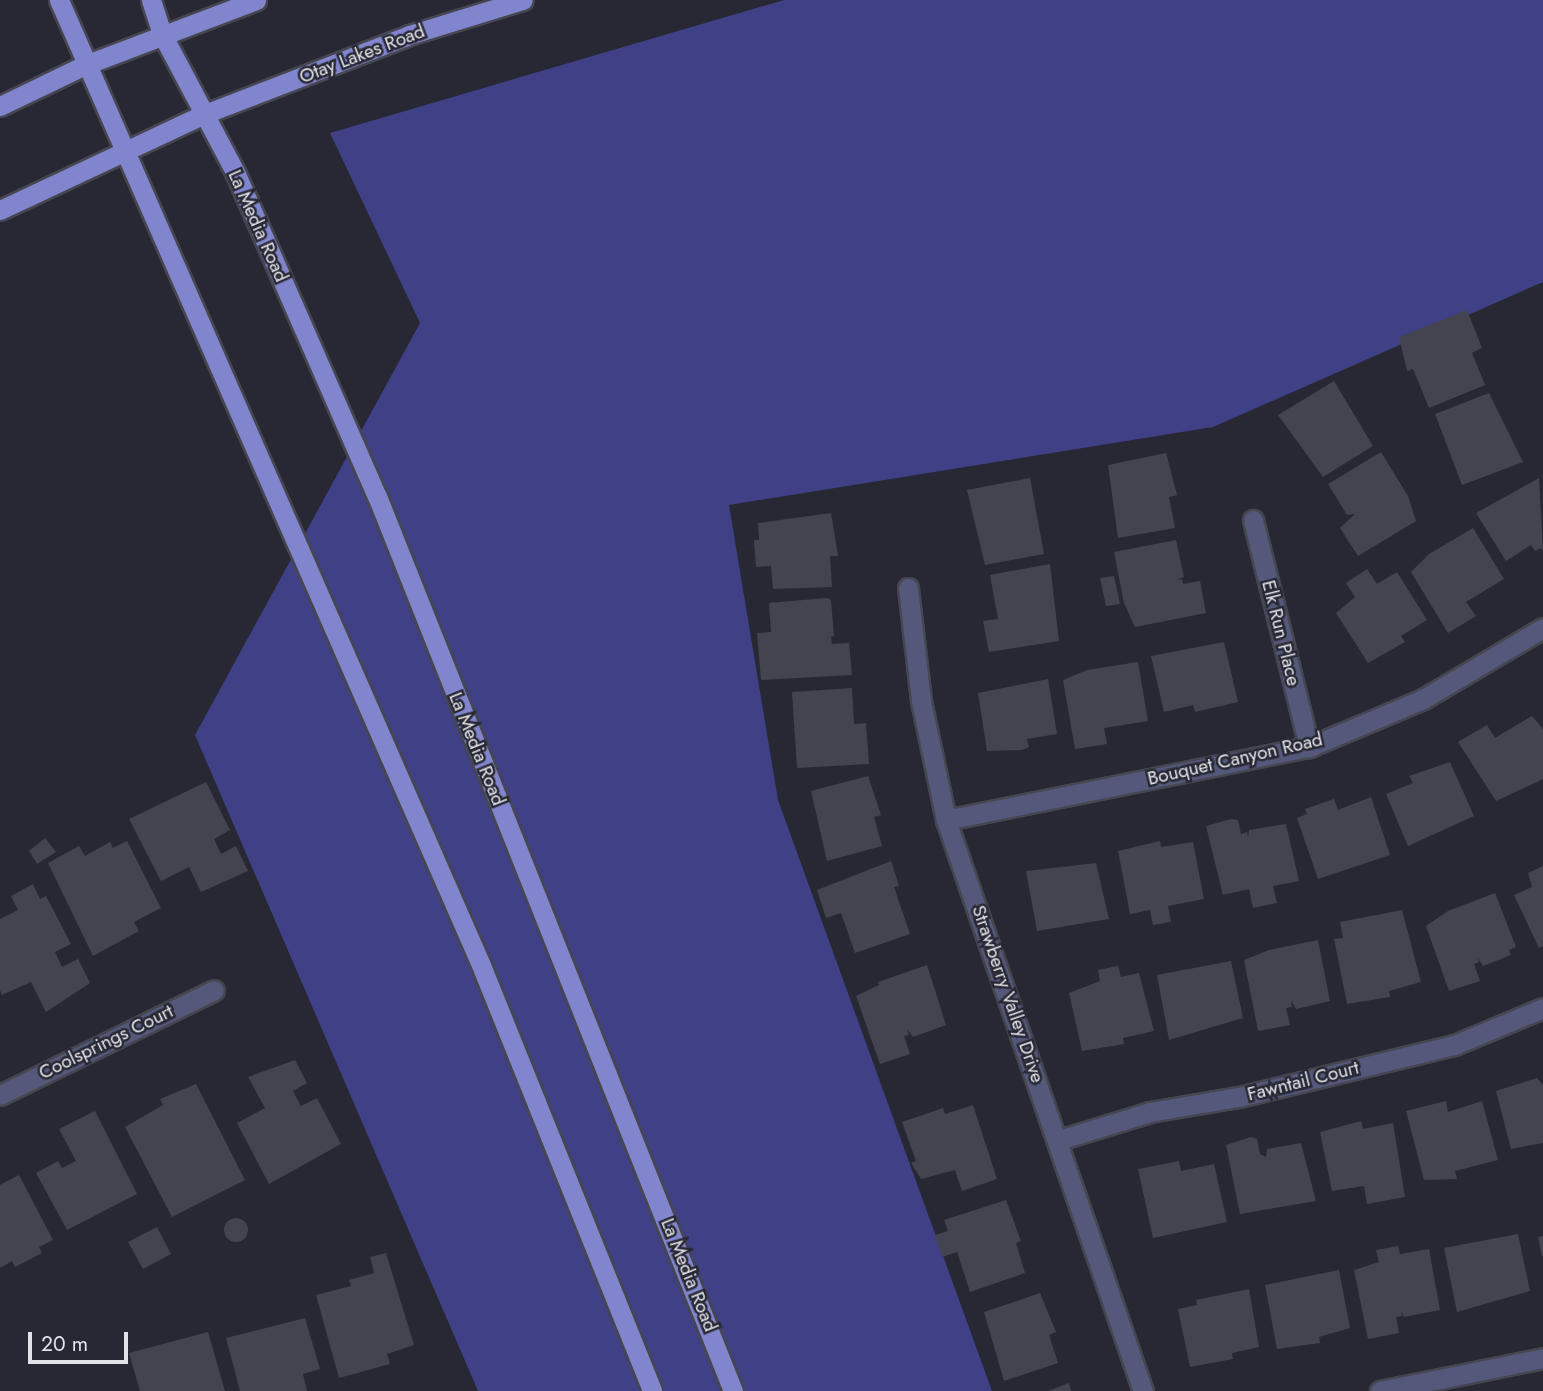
<!DOCTYPE html>
<style>
body{margin:0}
#map{position:relative;width:1543px;height:1391px;overflow:hidden;background:#272833;font-family:Jost,sans-serif}
div>[style]{position:absolute}
.green>*{inset:0;background:#3f4085}
.building>*{inset:0;background:#434450}
.round{border-radius:50%}
.roads{filter:drop-shadow(2px 0 #454650) drop-shadow(-2px 0 #454650) drop-shadow(0 2px #454650) drop-shadow(0 -2px #454650)}
.minor>*{height:19px;margin:-9.5px;padding:0 9.5px;transform-origin:9.5px;border-radius:9.5px;background:#54587b}
.primary>*{height:19px;margin:-9.5px;padding:0 9.5px;transform-origin:9.5px;border-radius:9.5px;background:#8085cd}
span{translate:-50% -50%;white-space:nowrap;text-align:center;line-height:1.15;-webkit-text-stroke:5px #272833;paint-order:stroke}
.street-label{font-size:19px;color:#e2e3ea}
.scale{position:absolute;left:28px;top:1332px;width:100px;height:32px;box-sizing:border-box;border:4px solid #e2e3ea;border-top:0;padding-left:9px;font-size:21px;line-height:24px;white-space:nowrap;color:#e2e3ea;-webkit-text-stroke:5px #272833;paint-order:stroke}
</style>
<div id="map">
<div class="green">
<i style="clip-path:polygon(784px 0,1543px 0,1543px 282px,1213px 427px,729px 505px,778px 800px,992px 1391px,478px 1391px,195px 735px,420px 323px,330px 133px)"></i>
</div>
<div class="building">
<i style="clip-path:polygon(1467px 310px,1482px 348px,1472px 353px,1485px 385px,1429px 408px,1413px 369px,1407px 371px,1399px 337px)"></i>
<i style="clip-path:polygon(1334px 381px,1373px 446px,1323px 477px,1278px 415px)"></i>
<i style="clip-path:polygon(1489px 393px,1523px 462px,1462px 485px,1435px 414px)"></i>
<i style="clip-path:polygon(1381px 452px,1408px 496px,1416px 521px,1358px 556px,1340px 528px,1355px 514px,1347px 515px,1328px 484px)"></i>
<i style="clip-path:polygon(1166px 453px,1177px 495px,1169px 497px,1175px 528px,1118px 538px,1108px 465px)"></i>
<i style="clip-path:polygon(1030px 478px,1044px 554px,985px 565px,967px 490px)"></i>
<i style="clip-path:polygon(1539px 478px,1543px 551px,1541px 548px,1535px 551px,1531px 545px,1506px 561px,1476px 513px)"></i>
<i style="clip-path:polygon(831px 513px,838px 556px,830px 556px,832px 587px,773px 589px,771px 566px,756px 567px,754px 540px,759px 540px,758px 523px)"></i>
<i style="clip-path:polygon(1473px 528px,1504px 579px,1466px 602px,1476px 616px,1448px 633px,1411px 572px,1429px 554px)"></i>
<i style="clip-path:polygon(1176px 540px,1184px 577px,1176px 580px,1182px 579px,1183px 584px,1200px 581px,1206px 613px,1135px 627px,1124px 603px,1114px 552px)"></i>
<i style="clip-path:polygon(1050px 564px,1059px 641px,989px 652px,983px 621px,998px 619px,990px 575px)"></i>
<i style="clip-path:polygon(1367px 569px,1377px 584px,1397px 572px,1427px 620px,1401px 636px,1405px 642px,1368px 663px,1336px 613px,1355px 597px,1346px 583px)"></i>
<i style="clip-path:polygon(1114px 576px,1120px 604px,1106px 606px,1100px 578px)"></i>
<i style="clip-path:polygon(826px 598px,831px 600px,834px 636px,826px 638px,831px 637px,832px 644px,849px 643px,852px 675px,761px 680px,757px 633px,771px 632px,769px 603px)"></i>
<i style="clip-path:polygon(1224px 642px,1238px 702px,1195px 712px,1193px 705px,1164px 712px,1151px 656px)"></i>
<i style="clip-path:polygon(1138px 662px,1148px 721px,1104px 728px,1107px 744px,1075px 749px,1063px 680px,1087px 670px)"></i>
<i style="clip-path:polygon(1048px 679px,1057px 734px,1027px 739px,1029px 747px,1022px 750px,987px 751px,978px 693px)"></i>
<i style="clip-path:polygon(852px 688px,854px 724px,866px 723px,869px 764px,797px 768px,792px 692px)"></i>
<i style="clip-path:polygon(1532px 716px,1543px 729px,1543px 779px,1496px 801px,1458px 742px,1487px 725px,1495px 738px)"></i>
<i style="clip-path:polygon(1450px 762px,1474px 816px,1408px 846px,1386px 794px,1413px 783px,1409px 776px)"></i>
<i style="clip-path:polygon(868px 776px,881px 815px,874px 817px,882px 846px,827px 861px,811px 791px)"></i>
<i style="clip-path:polygon(206px 782px,230px 830px,214px 839px,221px 854px,236px 846px,248px 871px,201px 892px,189px 867px,161px 881px,129px 819px)"></i>
<i style="clip-path:polygon(1371px 797px,1390px 855px,1318px 879px,1297px 818px,1307px 814px,1305px 809px,1334px 799px,1338px 810px)"></i>
<i style="clip-path:polygon(1231px 819px,1238px 820px,1241px 834px,1247px 832px,1248px 837px,1249px 830px,1286px 824px,1299px 881px,1273px 886px,1277px 903px,1253px 908px,1249px 889px,1223px 895px,1206px 826px)"></i>
<i style="clip-path:polygon(45px 838px,56px 852px,37px 864px,29px 851px)"></i>
<i style="clip-path:polygon(127px 841px,161px 908px,134px 922px,139px 931px,93px 956px,48px 863px,79px 846px,85px 856px,110px 842px,113px 848px)"></i>
<i style="clip-path:polygon(1160px 841px,1161px 847px,1193px 842px,1204px 899px,1168px 906px,1171px 922px,1153px 925px,1150px 910px,1130px 914px,1118px 851px)"></i>
<i style="clip-path:polygon(891px 861px,899px 886px,894px 887px,910px 934px,855px 953px,841px 913px,826px 918px,817px 890px)"></i>
<i style="clip-path:polygon(1096px 863px,1109px 919px,1037px 931px,1026px 871px)"></i>
<i style="clip-path:polygon(1543px 866px,1543px 946px,1539px 948px,1514px 895px,1532px 887px,1528px 873px)"></i>
<i style="clip-path:polygon(33px 884px,40px 899px,46px 896px,71px 944px,55px 952px,62px 967px,78px 959px,90px 983px,46px 1012px,31px 982px,2px 995px,0 990px,0 919px,18px 910px,11px 896px)"></i>
<i style="clip-path:polygon(1495px 893px,1516px 947px,1509px 950px,1511px 955px,1483px 966px,1477px 957px,1479px 962px,1474px 964px,1480px 981px,1449px 991px,1426px 926px,1448px 911px)"></i>
<i style="clip-path:polygon(1402px 910px,1421px 982px,1389px 991px,1390px 997px,1347px 1004px,1334px 939px,1343px 938px,1340px 922px)"></i>
<i style="clip-path:polygon(1318px 940px,1330px 1001px,1296px 1009px,1291px 1000px,1292px 1007px,1286px 1008px,1290px 1025px,1258px 1031px,1244px 960px,1269px 950px)"></i>
<i style="clip-path:polygon(1231px 961px,1243px 1018px,1169px 1040px,1157px 975px)"></i>
<i style="clip-path:polygon(927px 965px,946px 1025px,913px 1037px,907px 1029px,909px 1035px,904px 1036px,910px 1054px,880px 1064px,856px 996px,879px 985px,878px 982px)"></i>
<i style="clip-path:polygon(1118px 966px,1121px 977px,1139px 973px,1154px 1031px,1123px 1038px,1124px 1044px,1082px 1051px,1069px 993px,1100px 981px,1098px 970px)"></i>
<i style="clip-path:polygon(295px 1060px,307px 1083px,293px 1091px,301px 1106px,317px 1098px,341px 1144px,269px 1184px,237px 1123px,265px 1108px,248px 1077px)"></i>
<i style="clip-path:polygon(1537px 1078px,1543px 1085px,1543px 1143px,1511px 1149px,1496px 1091px)"></i>
<i style="clip-path:polygon(196px 1084px,245px 1180px,172px 1217px,125px 1127px,163px 1105px,160px 1099px)"></i>
<i style="clip-path:polygon(1446px 1101px,1448px 1112px,1482px 1101px,1498px 1160px,1455px 1171px,1457px 1179px,1424px 1180px,1406px 1111px)"></i>
<i style="clip-path:polygon(973px 1105px,997px 1179px,962px 1191px,955px 1170px,921px 1179px,911px 1163px,916px 1161px,902px 1122px,943px 1108px,945px 1114px)"></i>
<i style="clip-path:polygon(95px 1111px,137px 1194px,67px 1230px,36px 1173px,58px 1161px,62px 1168px,76px 1161px,59px 1129px)"></i>
<i style="clip-path:polygon(1361px 1121px,1363px 1129px,1393px 1123px,1405px 1197px,1367px 1204px,1364px 1186px,1332px 1191px,1320px 1132px)"></i>
<i style="clip-path:polygon(1251px 1137px,1257px 1139px,1260px 1154px,1266px 1157px,1267px 1149px,1301px 1143px,1316px 1201px,1240px 1214px,1226px 1145px)"></i>
<i style="clip-path:polygon(1179px 1161px,1181px 1171px,1214px 1164px,1227px 1222px,1153px 1238px,1138px 1169px)"></i>
<i style="clip-path:polygon(19px 1175px,53px 1240px,39px 1247px,42px 1253px,15px 1267px,12px 1261px,0 1268px,0 1185px)"></i>
<i style="clip-path:polygon(1006px 1200px,1021px 1241px,1016px 1243px,1025px 1273px,970px 1292px,957px 1252px,942px 1257px,935px 1235px,948px 1231px,944px 1220px)"></i>
<i class="round" style="left:224px;top:1218px;width:24px;height:24px"></i>
<i style="clip-path:polygon(157px 1227px,171px 1254px,143px 1269px,128px 1242px)"></i>
<i style="clip-path:polygon(1518px 1234px,1530px 1291px,1457px 1312px,1444px 1248px)"></i>
<i style="clip-path:polygon(1543px 1236px,1543px 1256px,1542px 1256px,1538px 1237px)"></i>
<i style="clip-path:polygon(1398px 1246px,1400px 1254px,1429px 1249px,1440px 1310px,1404px 1317px,1401px 1311px,1402px 1316px,1396px 1317px,1399px 1333px,1368px 1339px,1354px 1270px,1379px 1262px,1376px 1250px)"></i>
<i style="clip-path:polygon(386px 1253px,414px 1345px,387px 1354px,390px 1364px,339px 1378px,316px 1295px,351px 1286px,349px 1280px,374px 1273px,370px 1257px)"></i>
<i style="clip-path:polygon(1339px 1270px,1350px 1328px,1319px 1337px,1320px 1343px,1277px 1349px,1265px 1285px)"></i>
<i style="clip-path:polygon(1249px 1289px,1259px 1347px,1232px 1353px,1233px 1359px,1190px 1367px,1178px 1309px,1197px 1305px,1196px 1300px)"></i>
<i style="clip-path:polygon(1040px 1293px,1056px 1332px,1049px 1335px,1058px 1363px,1004px 1381px,984px 1312px)"></i>
<i style="clip-path:polygon(305px 1318px,320px 1369px,303px 1374px,307px 1391px,240px 1391px,226px 1338px)"></i>
<i style="clip-path:polygon(208px 1332px,225px 1391px,140px 1391px,129px 1353px)"></i>
<i style="clip-path:polygon(1069px 1383px,1071px 1391px,1048px 1391px)"></i>
</div>
<div class="roads">
<div class="minor">
<i style="left:1253px;top:520px;width:234px;rotate:76.1deg"></i>
<i style="left:908px;top:588px;width:114px;rotate:83.4deg"></i>
<i style="left:921px;top:701px;width:122px;rotate:78.1deg"></i>
<i style="left:946px;top:820px;width:604px;rotate:70.97deg"></i>
<i style="left:946px;top:820px;width:370px;rotate:-11.4deg"></i>
<i style="left:1309px;top:747px;width:124px;rotate:-22.8deg"></i>
<i style="left:1423px;top:699px;width:139px;rotate:-30.6deg"></i>
<i style="left:0;top:1095px;width:238px;rotate:-26.1deg"></i>
<i style="left:1059px;top:1140px;width:95px;rotate:-17.1deg"></i>
<i style="left:1150px;top:1112px;width:90px;rotate:-9.6deg"></i>
<i style="left:1239px;top:1097px;width:221px;rotate:-13.6deg"></i>
<i style="left:1454px;top:1045px;width:96px;rotate:-22.6deg"></i>
<i style="left:1380px;top:1391px;width:166px;rotate:-11.4deg"></i>
</div>
<div class="primary">
<i style="left:59px;top:0;width:1053px;rotate:66.38deg"></i>
<i style="left:481px;top:965px;width:459px;rotate:68.1deg"></i>
<i style="left:151px;top:0;width:36px;rotate:72deg"></i>
<i style="left:162px;top:34px;width:158px;rotate:62.1deg"></i>
<i style="left:236px;top:174px;width:352px;rotate:66.4deg"></i>
<i style="left:377px;top:496px;width:963px;rotate:68.31deg"></i>
<i style="left:0;top:106px;width:94px;rotate:-25.8deg"></i>
<i style="left:85px;top:65px;width:183px;rotate:-20.8deg"></i>
<i style="left:0;top:210px;width:223px;rotate:-25.2deg"></i>
<i style="left:202px;top:115px;width:222px;rotate:-21.1deg"></i>
<i style="left:409px;top:35px;width:119px;rotate:-17.1deg"></i>
</div>
</div>
<div class="street-label">
<span style="left:362px;top:54px;rotate:-21deg">Otay Lakes Road</span>
<span style="left:258px;top:226px;rotate:66deg">La Media Road</span>
<span style="left:1281px;top:633px;rotate:76deg">Elk Run Place</span>
<span style="left:477px;top:749px;rotate:68deg">La Media Road</span>
<span style="left:1235px;top:759px;rotate:-13deg">Bouquet Canyon Road</span>
<span style="left:1008px;top:994px;rotate:71deg">Strawberry Valley Drive</span>
<span style="left:106px;top:1042px;rotate:-26deg">Coolsprings Court</span>
<span style="left:1303px;top:1081px;rotate:-14deg">Fawntail Court</span>
<span style="left:689px;top:1275px;rotate:68deg">La Media Road</span>
</div>
<div class="scale">20 m</div>
</div>
